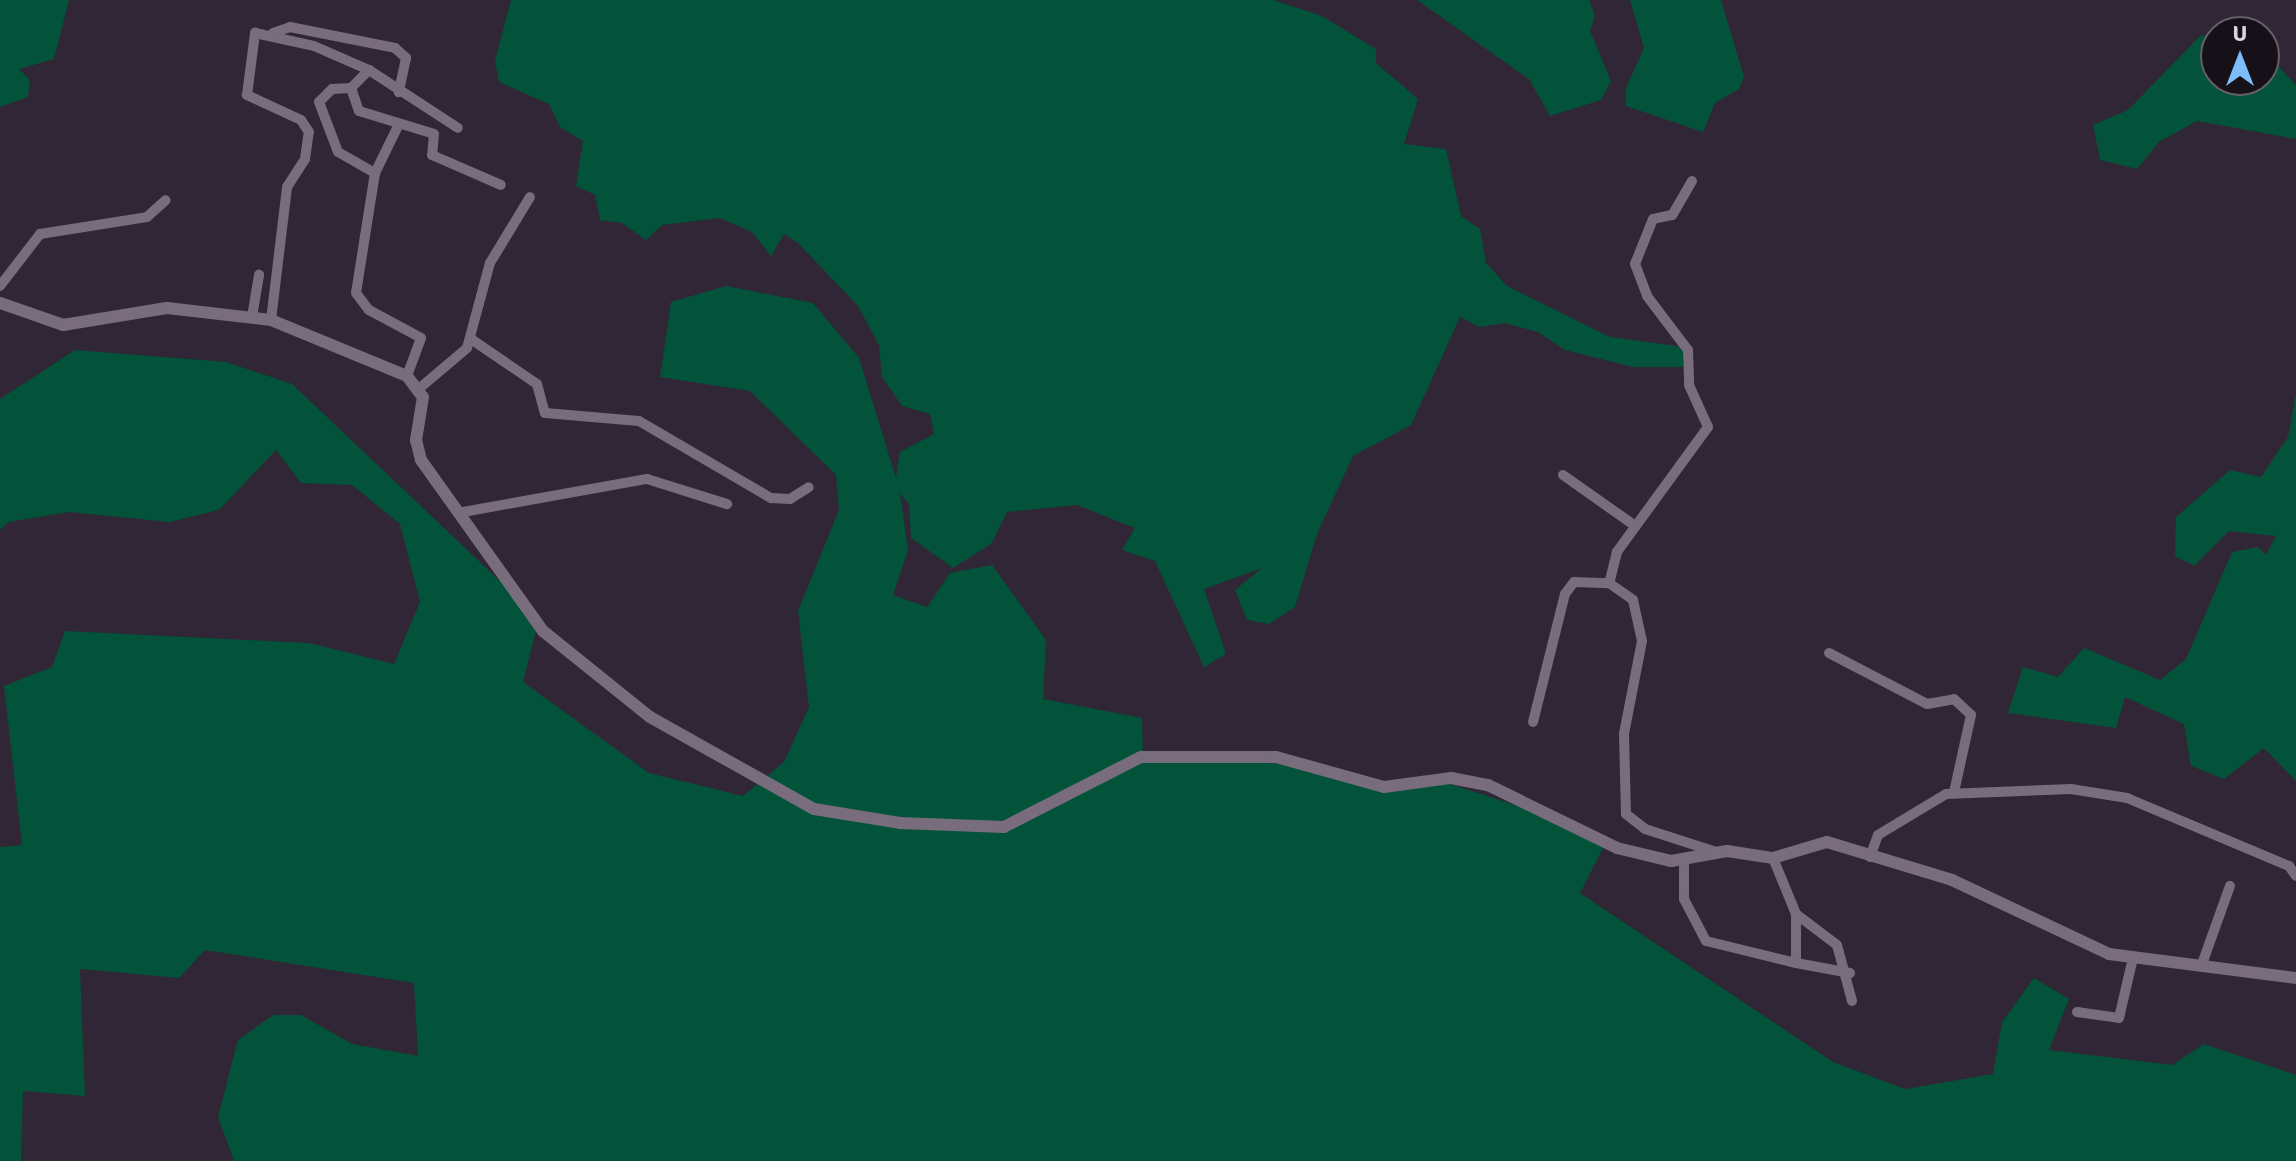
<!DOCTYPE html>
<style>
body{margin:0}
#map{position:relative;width:2296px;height:1161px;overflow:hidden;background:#312635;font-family:Signika,sans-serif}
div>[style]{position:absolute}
.green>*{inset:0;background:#025339}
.minor>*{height:10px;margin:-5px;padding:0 5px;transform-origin:5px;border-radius:5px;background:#786c7d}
.tertiary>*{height:12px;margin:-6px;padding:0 6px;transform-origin:6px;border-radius:6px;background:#786c7d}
span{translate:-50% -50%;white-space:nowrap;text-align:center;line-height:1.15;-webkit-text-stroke:8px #161118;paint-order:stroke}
.north{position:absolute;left:2200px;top:16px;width:80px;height:80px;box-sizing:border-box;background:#161118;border:2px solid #655f67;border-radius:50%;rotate:0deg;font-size:22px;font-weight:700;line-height:32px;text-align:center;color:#dbd4de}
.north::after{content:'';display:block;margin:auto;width:28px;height:36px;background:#7ebdf9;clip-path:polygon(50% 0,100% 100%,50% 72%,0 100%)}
</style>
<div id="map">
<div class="green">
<i style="clip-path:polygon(0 0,69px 0,54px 59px,19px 69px,30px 80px,28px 97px,0 107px)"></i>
<i style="clip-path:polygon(511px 0,1273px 0,1322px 16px,1376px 49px,1376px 63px,1418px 99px,1404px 144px,1446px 149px,1461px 216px,1480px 229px,1486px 263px,1507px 286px,1610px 337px,1676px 346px,1685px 351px,1683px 367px,1633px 367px,1565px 350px,1538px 332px,1505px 323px,1480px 327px,1460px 317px,1411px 425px,1353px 456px,1317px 534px,1295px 607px,1269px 624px,1247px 620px,1235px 590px,1262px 568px,1204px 589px,1226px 654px,1204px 667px,1155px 561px,1122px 550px,1135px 528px,1077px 505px,1007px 512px,991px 544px,953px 568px,911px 538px,909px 504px,900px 493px,908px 550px,893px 595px,927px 607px,950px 573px,992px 565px,1046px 640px,1043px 699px,1142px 718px,1143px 757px,1212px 754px,1344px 773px,1384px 789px,1450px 784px,1559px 819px,1604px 846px,1580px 893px,1833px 1062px,1905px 1089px,1993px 1074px,2002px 1022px,2034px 978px,2069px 999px,2049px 1050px,2172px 1065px,2204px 1044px,2296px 1075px,2296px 1161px,234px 1161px,218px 1117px,238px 1040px,273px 1015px,301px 1015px,352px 1044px,418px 1056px,414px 983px,205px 950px,179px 978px,80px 969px,85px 1096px,23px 1091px,21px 1161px,0 1161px,0 847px,22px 845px,4px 686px,52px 667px,65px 631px,309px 643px,394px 664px,420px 602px,400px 524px,352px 485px,301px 483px,276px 450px,219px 510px,170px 522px,69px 512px,8px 522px,0 530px,0 399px,75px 350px,226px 362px,292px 384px,539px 618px,523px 682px,649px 773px,743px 796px,784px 762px,809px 707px,798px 611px,839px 510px,836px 475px,750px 391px,660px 377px,671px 302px,726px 286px,813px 303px,859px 358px,896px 478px,900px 452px,934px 434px,930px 414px,902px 406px,882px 377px,879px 345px,858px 306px,799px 244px,784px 234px,771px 256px,752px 232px,720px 218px,662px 225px,646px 240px,622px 223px,600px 220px,595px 195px,576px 186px,583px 141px,560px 127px,549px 104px,499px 82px,495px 61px)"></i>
<i style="clip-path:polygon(1417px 0,1589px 0,1595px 16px,1590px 31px,1611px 81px,1601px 100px,1550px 116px,1529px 79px)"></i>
<i style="clip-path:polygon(1630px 0,1721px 0,1744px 77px,1739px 89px,1715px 103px,1703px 132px,1626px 106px,1626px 88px,1644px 48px)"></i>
<i style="clip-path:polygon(2216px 34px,2216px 80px,2264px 80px,2264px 51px,2296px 85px,2296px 139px,2197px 121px,2159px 142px,2137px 169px,2100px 160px,2093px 125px,2128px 110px,2200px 36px)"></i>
<i style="clip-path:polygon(2296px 393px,2296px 781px,2264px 748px,2224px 779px,2191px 766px,2184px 724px,2125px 697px,2116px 728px,2008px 713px,2023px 667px,2058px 677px,2084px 648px,2160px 680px,2186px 659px,2232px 552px,2258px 547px,2266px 555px,2276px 536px,2229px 531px,2194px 566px,2175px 556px,2176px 517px,2230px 470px,2261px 477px,2288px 437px)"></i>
</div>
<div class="minor">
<i style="left:273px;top:33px;width:18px;rotate:-19deg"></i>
<i style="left:290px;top:27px;width:107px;rotate:11.3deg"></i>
<i style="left:395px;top:48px;width:15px;rotate:42deg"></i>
<i style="left:406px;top:58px;width:35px;rotate:102deg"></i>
<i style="left:369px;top:70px;width:25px;rotate:135deg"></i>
<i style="left:351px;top:88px;width:19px;rotate:177deg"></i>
<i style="left:332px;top:89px;width:18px;rotate:135deg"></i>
<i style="left:319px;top:102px;width:53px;rotate:69.2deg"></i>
<i style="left:338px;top:152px;width:43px;rotate:29.6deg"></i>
<i style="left:375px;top:173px;width:121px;rotate:99deg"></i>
<i style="left:356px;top:293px;width:21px;rotate:53deg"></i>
<i style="left:369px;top:310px;width:59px;rotate:28.3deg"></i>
<i style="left:421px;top:338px;width:40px;rotate:110.2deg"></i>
<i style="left:351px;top:88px;width:24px;rotate:71deg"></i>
<i style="left:359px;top:111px;width:78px;rotate:17deg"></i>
<i style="left:434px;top:134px;width:21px;rotate:95deg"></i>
<i style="left:432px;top:155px;width:75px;rotate:23.5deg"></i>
<i style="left:375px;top:173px;width:50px;rotate:-63.9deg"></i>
<i style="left:1692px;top:181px;width:39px;rotate:120deg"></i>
<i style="left:1672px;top:215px;width:19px;rotate:168deg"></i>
<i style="left:1653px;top:219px;width:48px;rotate:111.8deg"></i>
<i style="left:1635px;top:264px;width:34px;rotate:69deg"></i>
<i style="left:1647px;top:296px;width:68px;rotate:52.8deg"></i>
<i style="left:1688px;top:350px;width:35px;rotate:88deg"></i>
<i style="left:1689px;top:385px;width:46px;rotate:65.7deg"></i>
<i style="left:1708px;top:427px;width:155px;rotate:126.1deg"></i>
<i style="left:1617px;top:552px;width:32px;rotate:104deg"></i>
<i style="left:1609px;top:583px;width:29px;rotate:35deg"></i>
<i style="left:1633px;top:600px;width:42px;rotate:77.6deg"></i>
<i style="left:1642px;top:641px;width:95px;rotate:101deg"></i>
<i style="left:1624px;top:734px;width:80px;rotate:88.6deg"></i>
<i style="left:1626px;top:814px;width:24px;rotate:38deg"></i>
<i style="left:1645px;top:829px;width:75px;rotate:17.9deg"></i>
<i style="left:0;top:286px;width:66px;rotate:-52.4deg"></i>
<i style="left:40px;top:234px;width:108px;rotate:-9deg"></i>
<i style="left:147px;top:217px;width:25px;rotate:-42deg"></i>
<i style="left:252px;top:317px;width:43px;rotate:-80.5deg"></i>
<i style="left:271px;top:320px;width:134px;rotate:-83.1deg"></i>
<i style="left:287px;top:187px;width:33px;rotate:-57deg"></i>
<i style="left:305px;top:159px;width:27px;rotate:-82deg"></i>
<i style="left:309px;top:132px;width:14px;rotate:-124deg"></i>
<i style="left:301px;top:120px;width:60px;rotate:-155.2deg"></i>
<i style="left:247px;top:95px;width:63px;rotate:-82.6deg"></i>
<i style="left:255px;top:33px;width:60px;rotate:12.4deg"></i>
<i style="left:314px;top:46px;width:60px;rotate:23.6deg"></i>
<i style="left:369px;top:70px;width:106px;rotate:33.1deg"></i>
<i style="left:471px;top:339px;width:80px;rotate:34.3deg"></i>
<i style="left:537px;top:384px;width:30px;rotate:75deg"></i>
<i style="left:545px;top:413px;width:94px;rotate:4.9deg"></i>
<i style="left:639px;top:421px;width:153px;rotate:30.3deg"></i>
<i style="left:771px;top:498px;width:19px;rotate:3deg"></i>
<i style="left:790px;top:499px;width:22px;rotate:-32deg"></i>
<i style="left:421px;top:387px;width:60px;rotate:-40.3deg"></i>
<i style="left:467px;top:348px;width:88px;rotate:-74.9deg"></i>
<i style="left:490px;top:263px;width:77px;rotate:-58.8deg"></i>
<i style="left:1563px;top:475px;width:87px;rotate:35.2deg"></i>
<i style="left:463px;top:512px;width:187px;rotate:-10.2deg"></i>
<i style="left:647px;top:479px;width:84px;rotate:17.4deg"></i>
<i style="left:1829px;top:653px;width:110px;rotate:27.5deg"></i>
<i style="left:1927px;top:704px;width:27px;rotate:-10deg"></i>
<i style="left:1954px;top:699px;width:23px;rotate:43deg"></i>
<i style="left:1971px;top:715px;width:79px;rotate:102.4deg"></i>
<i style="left:1533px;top:722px;width:132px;rotate:-76deg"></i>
<i style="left:1565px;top:594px;width:15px;rotate:-53deg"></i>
<i style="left:1574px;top:582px;width:35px;rotate:2deg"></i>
<i style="left:1870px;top:857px;width:23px;rotate:-70deg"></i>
<i style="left:1878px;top:835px;width:79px;rotate:-31.1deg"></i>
<i style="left:1946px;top:794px;width:125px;rotate:-2.3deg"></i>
<i style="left:2071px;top:789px;width:57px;rotate:9.1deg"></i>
<i style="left:2127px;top:798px;width:176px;rotate:22.8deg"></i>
<i style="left:2289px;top:866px;width:12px;rotate:55deg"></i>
<i style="left:1684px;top:861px;width:38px;rotate:90deg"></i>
<i style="left:1684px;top:899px;width:47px;rotate:62.4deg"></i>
<i style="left:1706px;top:941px;width:93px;rotate:13.7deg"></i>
<i style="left:1796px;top:963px;width:49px;rotate:-90deg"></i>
<i style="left:1796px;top:914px;width:61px;rotate:-112.3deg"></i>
<i style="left:1796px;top:914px;width:51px;rotate:37.1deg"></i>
<i style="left:1837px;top:945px;width:58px;rotate:75deg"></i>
<i style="left:1796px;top:963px;width:55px;rotate:10.5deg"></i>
<i style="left:2202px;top:964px;width:83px;rotate:-70.3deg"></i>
<i style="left:2077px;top:1012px;width:42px;rotate:8.1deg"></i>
<i style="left:2119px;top:1018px;width:62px;rotate:-76.9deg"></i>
</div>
<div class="tertiary">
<i style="left:0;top:303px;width:67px;rotate:19.2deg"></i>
<i style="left:63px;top:325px;width:105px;rotate:-9.3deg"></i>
<i style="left:167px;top:308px;width:105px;rotate:6.6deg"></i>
<i style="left:271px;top:320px;width:147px;rotate:22.4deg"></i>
<i style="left:407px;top:376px;width:26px;rotate:53deg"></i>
<i style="left:423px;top:397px;width:44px;rotate:99.2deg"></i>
<i style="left:416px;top:440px;width:21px;rotate:76deg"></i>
<i style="left:421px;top:460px;width:210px;rotate:54.5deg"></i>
<i style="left:543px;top:631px;width:137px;rotate:38.8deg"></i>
<i style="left:650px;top:717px;width:188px;rotate:29.3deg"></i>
<i style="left:814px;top:809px;width:87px;rotate:9.2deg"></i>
<i style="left:900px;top:823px;width:104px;rotate:2.2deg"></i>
<i style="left:1004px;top:827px;width:154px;rotate:-27.1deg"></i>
<i style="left:1141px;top:757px;width:135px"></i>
<i style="left:1276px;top:757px;width:112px;rotate:15.5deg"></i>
<i style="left:1384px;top:787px;width:68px;rotate:-7.7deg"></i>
<i style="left:1451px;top:778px;width:38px;rotate:11deg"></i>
<i style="left:1488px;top:785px;width:144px;rotate:26deg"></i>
<i style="left:1617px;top:848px;width:56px;rotate:13.5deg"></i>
<i style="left:1671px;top:861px;width:57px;rotate:-10.1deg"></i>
<i style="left:1727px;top:851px;width:47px;rotate:8.7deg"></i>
<i style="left:1773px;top:858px;width:56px;rotate:-16.5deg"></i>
<i style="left:1827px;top:842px;width:131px;rotate:16.9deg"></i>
<i style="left:1952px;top:880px;width:174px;rotate:25.2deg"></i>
<i style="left:2109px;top:954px;width:189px;rotate:7.3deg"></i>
</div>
<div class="north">U</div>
</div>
